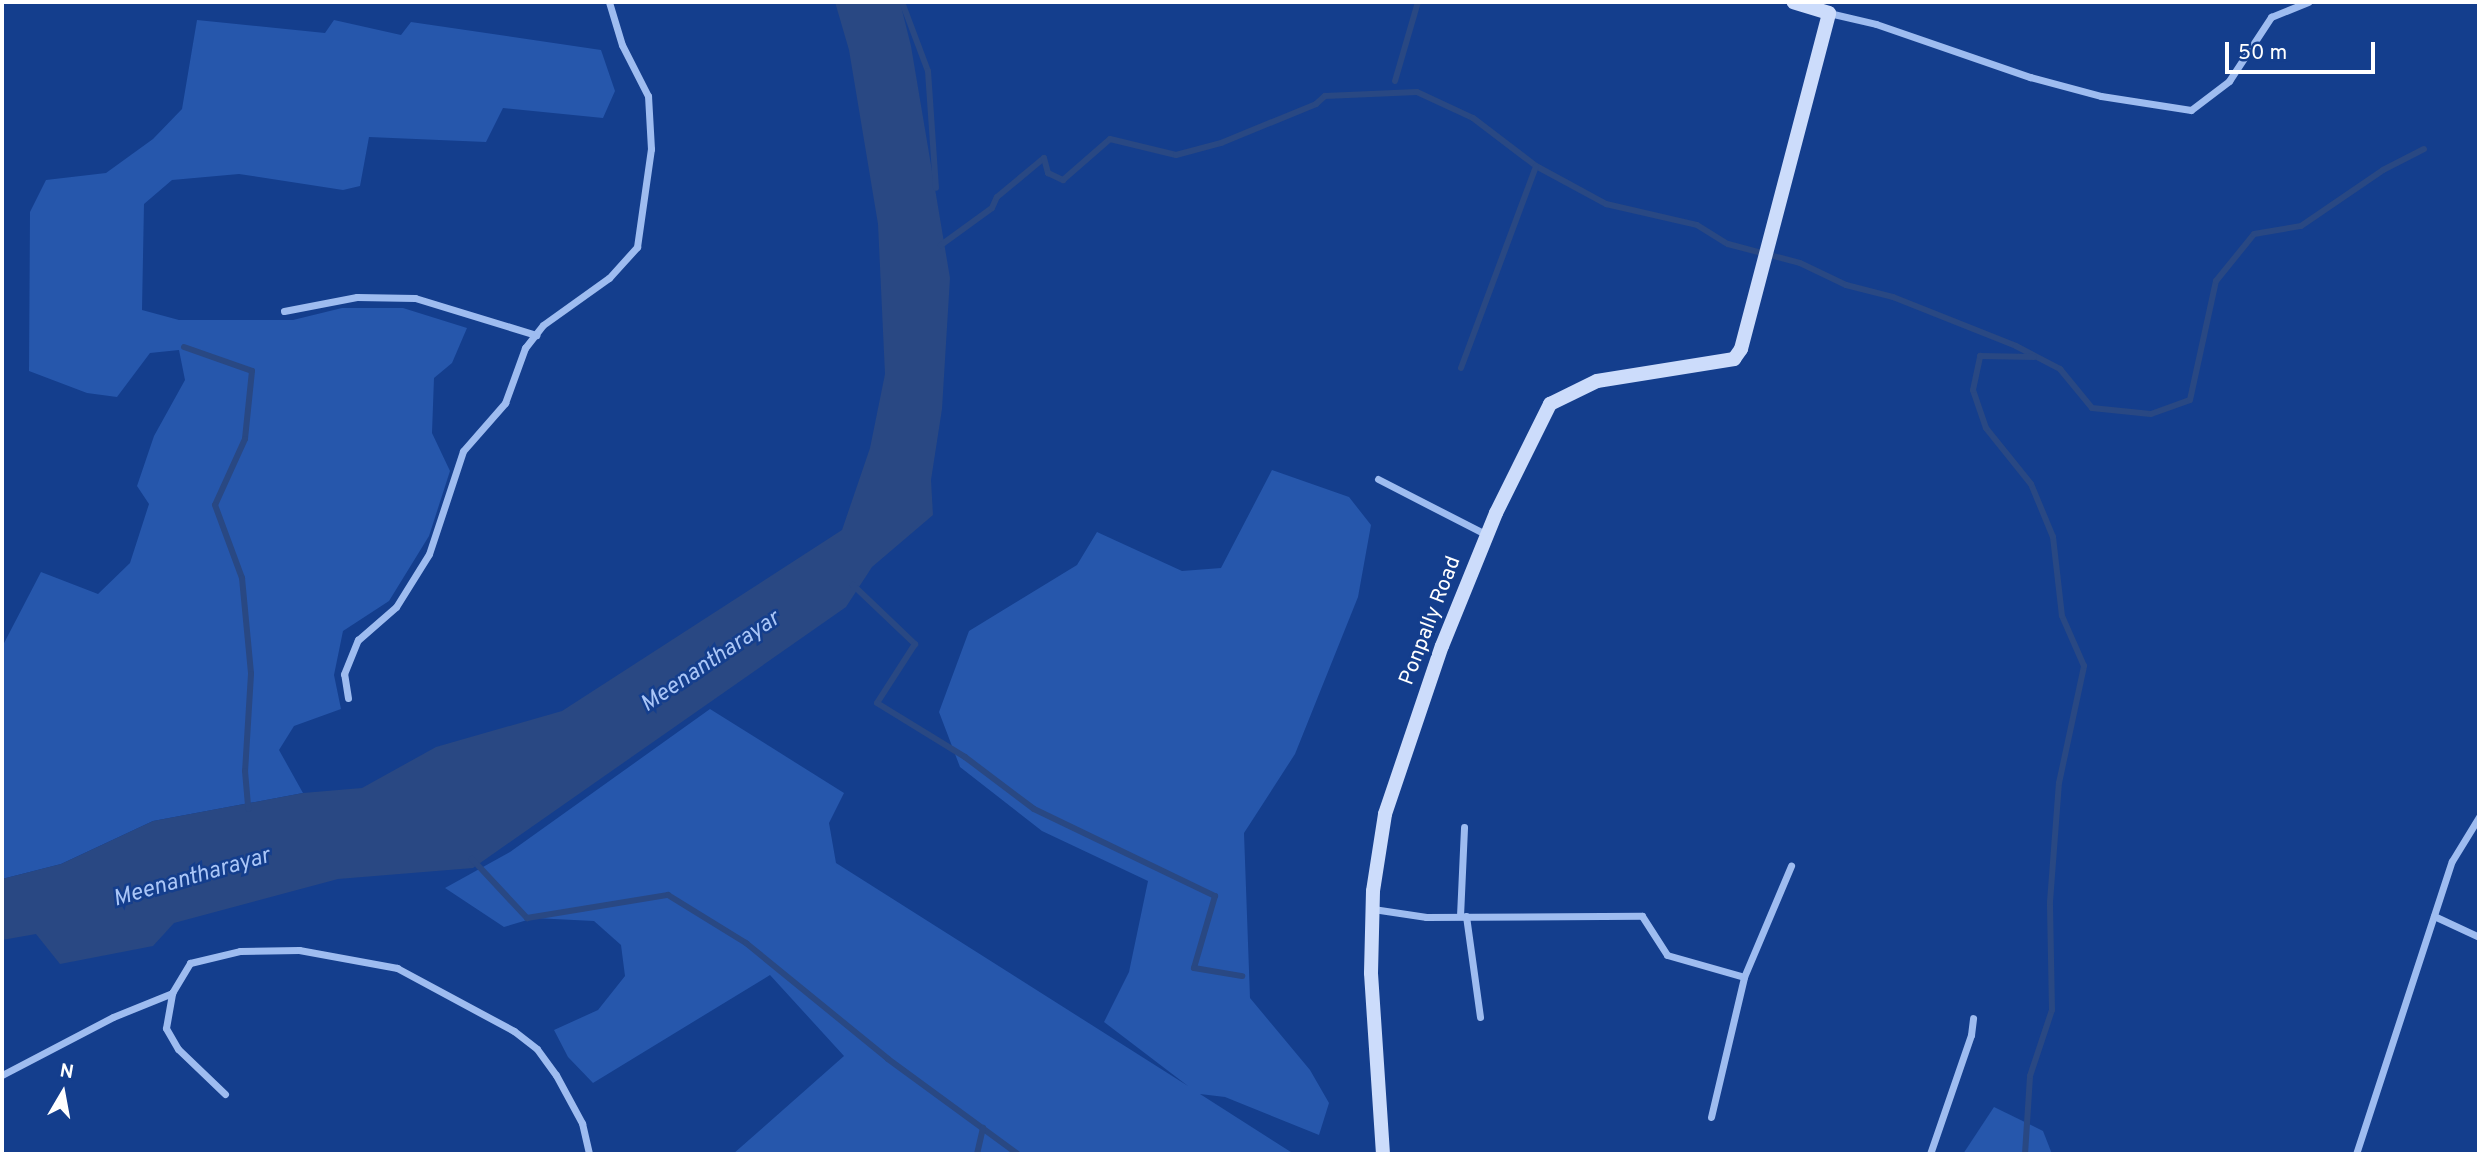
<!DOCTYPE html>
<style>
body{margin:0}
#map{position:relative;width:2481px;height:1156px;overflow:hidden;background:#143e8d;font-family:Overpass,sans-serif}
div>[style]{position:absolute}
.green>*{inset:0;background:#2657ac}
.water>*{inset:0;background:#294883}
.stream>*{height:6px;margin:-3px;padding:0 3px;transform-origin:3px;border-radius:3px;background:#294883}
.minor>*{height:7px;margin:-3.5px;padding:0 3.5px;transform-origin:3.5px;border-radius:3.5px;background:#9ebcf0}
.secondary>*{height:14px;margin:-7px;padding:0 7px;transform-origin:7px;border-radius:7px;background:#ccdcfb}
span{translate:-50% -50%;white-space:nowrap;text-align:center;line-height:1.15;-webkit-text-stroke:5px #143e8d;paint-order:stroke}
.street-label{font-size:21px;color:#fff}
.water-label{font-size:23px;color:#aac6f7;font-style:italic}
.frame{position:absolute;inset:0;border:4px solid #fff;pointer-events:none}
.north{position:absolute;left:28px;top:1058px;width:70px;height:70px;-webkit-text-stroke:5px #143e8d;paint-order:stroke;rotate:10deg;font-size:19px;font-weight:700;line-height:28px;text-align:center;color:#fff}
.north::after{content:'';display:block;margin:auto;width:24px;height:32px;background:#fff;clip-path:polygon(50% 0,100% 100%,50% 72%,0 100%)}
.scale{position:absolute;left:2225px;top:42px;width:150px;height:32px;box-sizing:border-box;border:4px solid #fff;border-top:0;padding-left:9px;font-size:21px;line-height:24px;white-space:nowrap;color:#fff;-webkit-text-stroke:5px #143e8d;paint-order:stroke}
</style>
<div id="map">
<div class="green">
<i style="clip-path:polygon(197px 20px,325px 33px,334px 20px,401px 35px,411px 22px,601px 50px,615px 91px,603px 118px,503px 108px,486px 142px,369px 137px,360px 186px,343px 190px,239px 174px,172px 180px,144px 204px,142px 310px,179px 320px,293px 320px,342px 308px,403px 308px,467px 328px,452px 363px,434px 378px,432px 433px,450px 471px,429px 536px,389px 601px,343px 631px,334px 675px,341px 709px,294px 726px,279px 750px,303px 793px,153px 821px,61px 864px,2px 879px,2px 647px,41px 572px,98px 594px,130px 563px,149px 504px,137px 486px,154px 436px,185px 380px,179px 350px,150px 353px,117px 397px,87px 393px,29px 371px,30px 212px,46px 180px,106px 173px,153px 139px,182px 109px)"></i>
<i style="clip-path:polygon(1272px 470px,1349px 497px,1371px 525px,1358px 597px,1295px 754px,1244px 833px,1250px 998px,1310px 1070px,1329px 1103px,1319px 1135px,1225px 1097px,1200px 1094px,1294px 1154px,733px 1154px,844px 1056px,770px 975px,593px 1083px,568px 1057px,554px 1030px,598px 1010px,625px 976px,621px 945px,594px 921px,534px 918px,504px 927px,445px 888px,510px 852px,710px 709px,844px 793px,829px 823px,836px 863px,1188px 1086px,1104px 1022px,1129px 972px,1148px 881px,1042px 831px,960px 767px,939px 712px,969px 631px,1077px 565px,1097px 532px,1182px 571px,1221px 568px)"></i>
<i style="clip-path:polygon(1994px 1107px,2043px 1131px,2052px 1154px,1963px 1154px)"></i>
</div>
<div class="water">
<i style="clip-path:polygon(835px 2px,900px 2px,911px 46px,950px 278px,942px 409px,931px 480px,933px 515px,872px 567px,846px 607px,473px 868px,338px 879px,174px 923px,153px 946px,60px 964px,36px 934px,2px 940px,2px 879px,61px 864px,153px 821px,303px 793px,362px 788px,436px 747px,562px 711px,842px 530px,870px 448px,885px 374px,878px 224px,849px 50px)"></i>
</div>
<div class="stream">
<i style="left:902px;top:2px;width:74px;rotate:69.4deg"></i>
<i style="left:928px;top:71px;width:117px;rotate:86.1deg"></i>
<i style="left:1395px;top:81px;width:82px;rotate:-73.8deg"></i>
<i style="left:941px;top:245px;width:63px;rotate:-36deg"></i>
<i style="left:992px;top:208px;width:12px;rotate:-66deg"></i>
<i style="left:997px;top:197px;width:61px;rotate:-39.7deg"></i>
<i style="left:1044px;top:158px;width:16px;rotate:75deg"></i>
<i style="left:1048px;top:173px;width:17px;rotate:25deg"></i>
<i style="left:1063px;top:180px;width:62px;rotate:-41.1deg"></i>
<i style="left:1110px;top:139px;width:68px;rotate:13.6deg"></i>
<i style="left:1176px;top:155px;width:47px;rotate:-14.9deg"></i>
<i style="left:1221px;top:143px;width:103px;rotate:-22.3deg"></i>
<i style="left:1316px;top:104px;width:12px;rotate:-42deg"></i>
<i style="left:1325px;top:96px;width:92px;rotate:-2.5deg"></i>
<i style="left:1417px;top:92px;width:62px;rotate:24.9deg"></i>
<i style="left:1473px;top:118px;width:79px;rotate:37.3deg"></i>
<i style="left:1536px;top:166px;width:80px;rotate:28.5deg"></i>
<i style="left:1606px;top:204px;width:93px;rotate:13deg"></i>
<i style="left:1697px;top:225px;width:36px;rotate:32deg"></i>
<i style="left:1728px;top:244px;width:74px;rotate:14.8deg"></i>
<i style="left:1800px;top:263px;width:51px;rotate:25.6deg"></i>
<i style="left:1846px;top:285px;width:49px;rotate:14.3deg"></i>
<i style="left:1893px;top:297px;width:132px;rotate:21.7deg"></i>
<i style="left:2016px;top:346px;width:50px;rotate:27.6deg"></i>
<i style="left:2060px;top:369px;width:50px;rotate:50.6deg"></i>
<i style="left:2092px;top:408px;width:59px;rotate:5.8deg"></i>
<i style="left:2151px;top:414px;width:41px;rotate:-19.7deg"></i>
<i style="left:2190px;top:400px;width:122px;rotate:-77.7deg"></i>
<i style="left:2216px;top:281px;width:60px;rotate:-51deg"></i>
<i style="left:2254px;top:234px;width:48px;rotate:-9.7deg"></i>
<i style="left:2301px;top:226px;width:99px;rotate:-34.3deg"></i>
<i style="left:2383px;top:170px;width:46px;rotate:-27.1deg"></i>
<i style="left:184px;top:347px;width:72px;rotate:19.4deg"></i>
<i style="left:252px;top:371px;width:68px;rotate:95.9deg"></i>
<i style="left:245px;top:439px;width:72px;rotate:114.4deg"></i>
<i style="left:215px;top:505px;width:78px;rotate:69.7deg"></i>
<i style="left:242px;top:578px;width:96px;rotate:84.6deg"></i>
<i style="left:251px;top:674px;width:97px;rotate:93.5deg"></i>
<i style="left:245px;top:771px;width:38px;rotate:85deg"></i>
<i style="left:1461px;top:368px;width:215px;rotate:-69.6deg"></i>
<i style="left:853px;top:585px;width:86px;rotate:43.6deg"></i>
<i style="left:915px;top:644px;width:70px;rotate:122.8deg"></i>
<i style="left:877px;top:703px;width:103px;rotate:31.5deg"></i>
<i style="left:965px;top:757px;width:86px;rotate:37deg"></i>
<i style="left:1034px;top:809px;width:201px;rotate:25.7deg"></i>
<i style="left:1215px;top:896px;width:75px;rotate:106.3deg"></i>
<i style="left:1194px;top:968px;width:49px;rotate:9.5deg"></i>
<i style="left:472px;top:859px;width:81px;rotate:47deg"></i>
<i style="left:527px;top:918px;width:143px;rotate:-9.3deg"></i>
<i style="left:668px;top:895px;width:92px;rotate:31.6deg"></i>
<i style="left:746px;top:943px;width:183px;rotate:39.2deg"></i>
<i style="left:888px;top:1059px;width:161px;rotate:36.2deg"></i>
<i style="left:977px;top:1154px;width:27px;rotate:-77deg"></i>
<i style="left:2025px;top:1154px;width:78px;rotate:-86.3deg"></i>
<i style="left:2030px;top:1076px;width:70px;rotate:-71.6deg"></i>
<i style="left:2052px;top:1010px;width:108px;rotate:-91.1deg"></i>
<i style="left:2050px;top:902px;width:119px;rotate:-85.7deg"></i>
<i style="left:2059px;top:783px;width:120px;rotate:-77.9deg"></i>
<i style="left:2084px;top:666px;width:55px;rotate:-113.7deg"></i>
<i style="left:2062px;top:616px;width:80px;rotate:-96.5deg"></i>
<i style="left:2053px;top:537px;width:57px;rotate:-112.5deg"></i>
<i style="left:2031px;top:484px;width:72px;rotate:-128.8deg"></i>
<i style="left:1986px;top:428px;width:40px;rotate:-108.9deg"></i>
<i style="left:1973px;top:390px;width:35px;rotate:-78deg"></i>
<i style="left:1980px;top:356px;width:54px;rotate:1.1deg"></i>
</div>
<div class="minor">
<i style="left:1829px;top:13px;width:48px;rotate:13.2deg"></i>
<i style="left:1876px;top:24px;width:163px;rotate:19deg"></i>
<i style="left:2030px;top:77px;width:73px;rotate:15deg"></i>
<i style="left:2101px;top:96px;width:91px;rotate:8.8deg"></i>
<i style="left:2191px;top:110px;width:48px;rotate:-37.3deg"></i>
<i style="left:2229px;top:81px;width:77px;rotate:-56.7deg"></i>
<i style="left:2271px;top:17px;width:40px;rotate:-22deg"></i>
<i style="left:284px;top:311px;width:74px;rotate:-10.9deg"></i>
<i style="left:357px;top:297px;width:58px;rotate:1deg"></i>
<i style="left:415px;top:298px;width:127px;rotate:17deg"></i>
<i style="left:1378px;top:479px;width:123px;rotate:27.2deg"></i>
<i style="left:348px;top:698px;width:24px;rotate:-99deg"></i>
<i style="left:344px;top:674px;width:37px;rotate:-68deg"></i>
<i style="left:358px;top:640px;width:50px;rotate:-41deg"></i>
<i style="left:396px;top:607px;width:62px;rotate:-58.1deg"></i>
<i style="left:429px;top:554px;width:108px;rotate:-71.7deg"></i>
<i style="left:463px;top:451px;width:64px;rotate:-48.8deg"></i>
<i style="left:505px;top:403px;width:59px;rotate:-70deg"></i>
<i style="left:525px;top:348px;width:29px;rotate:-52deg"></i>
<i style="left:543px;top:325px;width:81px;rotate:-35.5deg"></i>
<i style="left:609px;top:278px;width:42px;rotate:-47.9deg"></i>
<i style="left:637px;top:247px;width:99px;rotate:-81.9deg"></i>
<i style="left:651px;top:149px;width:53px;rotate:-93.2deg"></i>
<i style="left:648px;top:96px;width:57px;rotate:-117deg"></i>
<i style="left:622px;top:45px;width:45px;rotate:-106.8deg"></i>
<i style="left:1373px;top:909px;width:54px;rotate:8.6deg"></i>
<i style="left:1426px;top:917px;width:216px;rotate:-0.3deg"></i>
<i style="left:1642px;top:916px;width:46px;rotate:57.3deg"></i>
<i style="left:1667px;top:955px;width:80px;rotate:15.9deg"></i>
<i style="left:1460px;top:916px;width:89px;rotate:-87.4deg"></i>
<i style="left:1466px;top:916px;width:102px;rotate:82.1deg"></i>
<i style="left:2434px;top:916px;width:50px;rotate:25deg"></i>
<i style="left:2px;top:1075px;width:125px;rotate:-27.6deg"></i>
<i style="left:113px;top:1017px;width:64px;rotate:-22.1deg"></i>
<i style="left:225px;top:1094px;width:65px;rotate:-136.2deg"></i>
<i style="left:178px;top:1049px;width:24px;rotate:-120deg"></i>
<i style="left:166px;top:1028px;width:36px;rotate:-80deg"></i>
<i style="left:172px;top:993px;width:35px;rotate:-59deg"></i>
<i style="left:190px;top:963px;width:51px;rotate:-13.5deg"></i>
<i style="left:240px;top:951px;width:59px;rotate:-1deg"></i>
<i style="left:299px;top:950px;width:100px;rotate:10.4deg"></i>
<i style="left:397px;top:968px;width:133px;rotate:28.3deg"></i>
<i style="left:514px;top:1031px;width:29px;rotate:38deg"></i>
<i style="left:537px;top:1049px;width:32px;rotate:54deg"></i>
<i style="left:556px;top:1075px;width:55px;rotate:61.6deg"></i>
<i style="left:582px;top:1123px;width:32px;rotate:77deg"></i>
<i style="left:1711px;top:1117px;width:144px;rotate:-76.7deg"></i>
<i style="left:1744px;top:977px;width:121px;rotate:-67.1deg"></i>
<i style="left:1930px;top:1154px;width:126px;rotate:-71deg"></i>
<i style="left:1971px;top:1035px;width:17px;rotate:-83deg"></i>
<i style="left:2356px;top:1154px;width:308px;rotate:-71.9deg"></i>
<i style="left:2452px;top:861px;width:52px;rotate:-58.5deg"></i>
</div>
<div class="secondary">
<i style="left:1383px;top:1154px;width:181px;rotate:-93.8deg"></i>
<i style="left:1371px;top:973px;width:82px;rotate:-88.6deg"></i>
<i style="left:1373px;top:891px;width:78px;rotate:-81.1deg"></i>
<i style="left:1385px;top:814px;width:177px;rotate:-71.3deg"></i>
<i style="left:1442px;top:646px;width:144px;rotate:-67.9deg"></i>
<i style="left:1496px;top:513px;width:122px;rotate:-63.6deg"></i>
<i style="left:1550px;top:404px;width:52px;rotate:-26.1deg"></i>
<i style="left:1597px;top:381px;width:139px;rotate:-9.1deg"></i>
<i style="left:1734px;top:359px;width:12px;rotate:-55deg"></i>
<i style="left:1741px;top:349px;width:347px;rotate:-75.3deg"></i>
<i style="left:1829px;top:13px;width:37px;rotate:-163deg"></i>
</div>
<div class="street-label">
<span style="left:1431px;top:621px;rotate:-69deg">Ponpally Road</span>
</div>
<div class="water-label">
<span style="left:711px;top:663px;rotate:-34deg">Meenantharayar</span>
<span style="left:192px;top:879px;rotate:-16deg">Meenantharayar</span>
</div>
<div class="frame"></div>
<div class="north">N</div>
<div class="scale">50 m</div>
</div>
